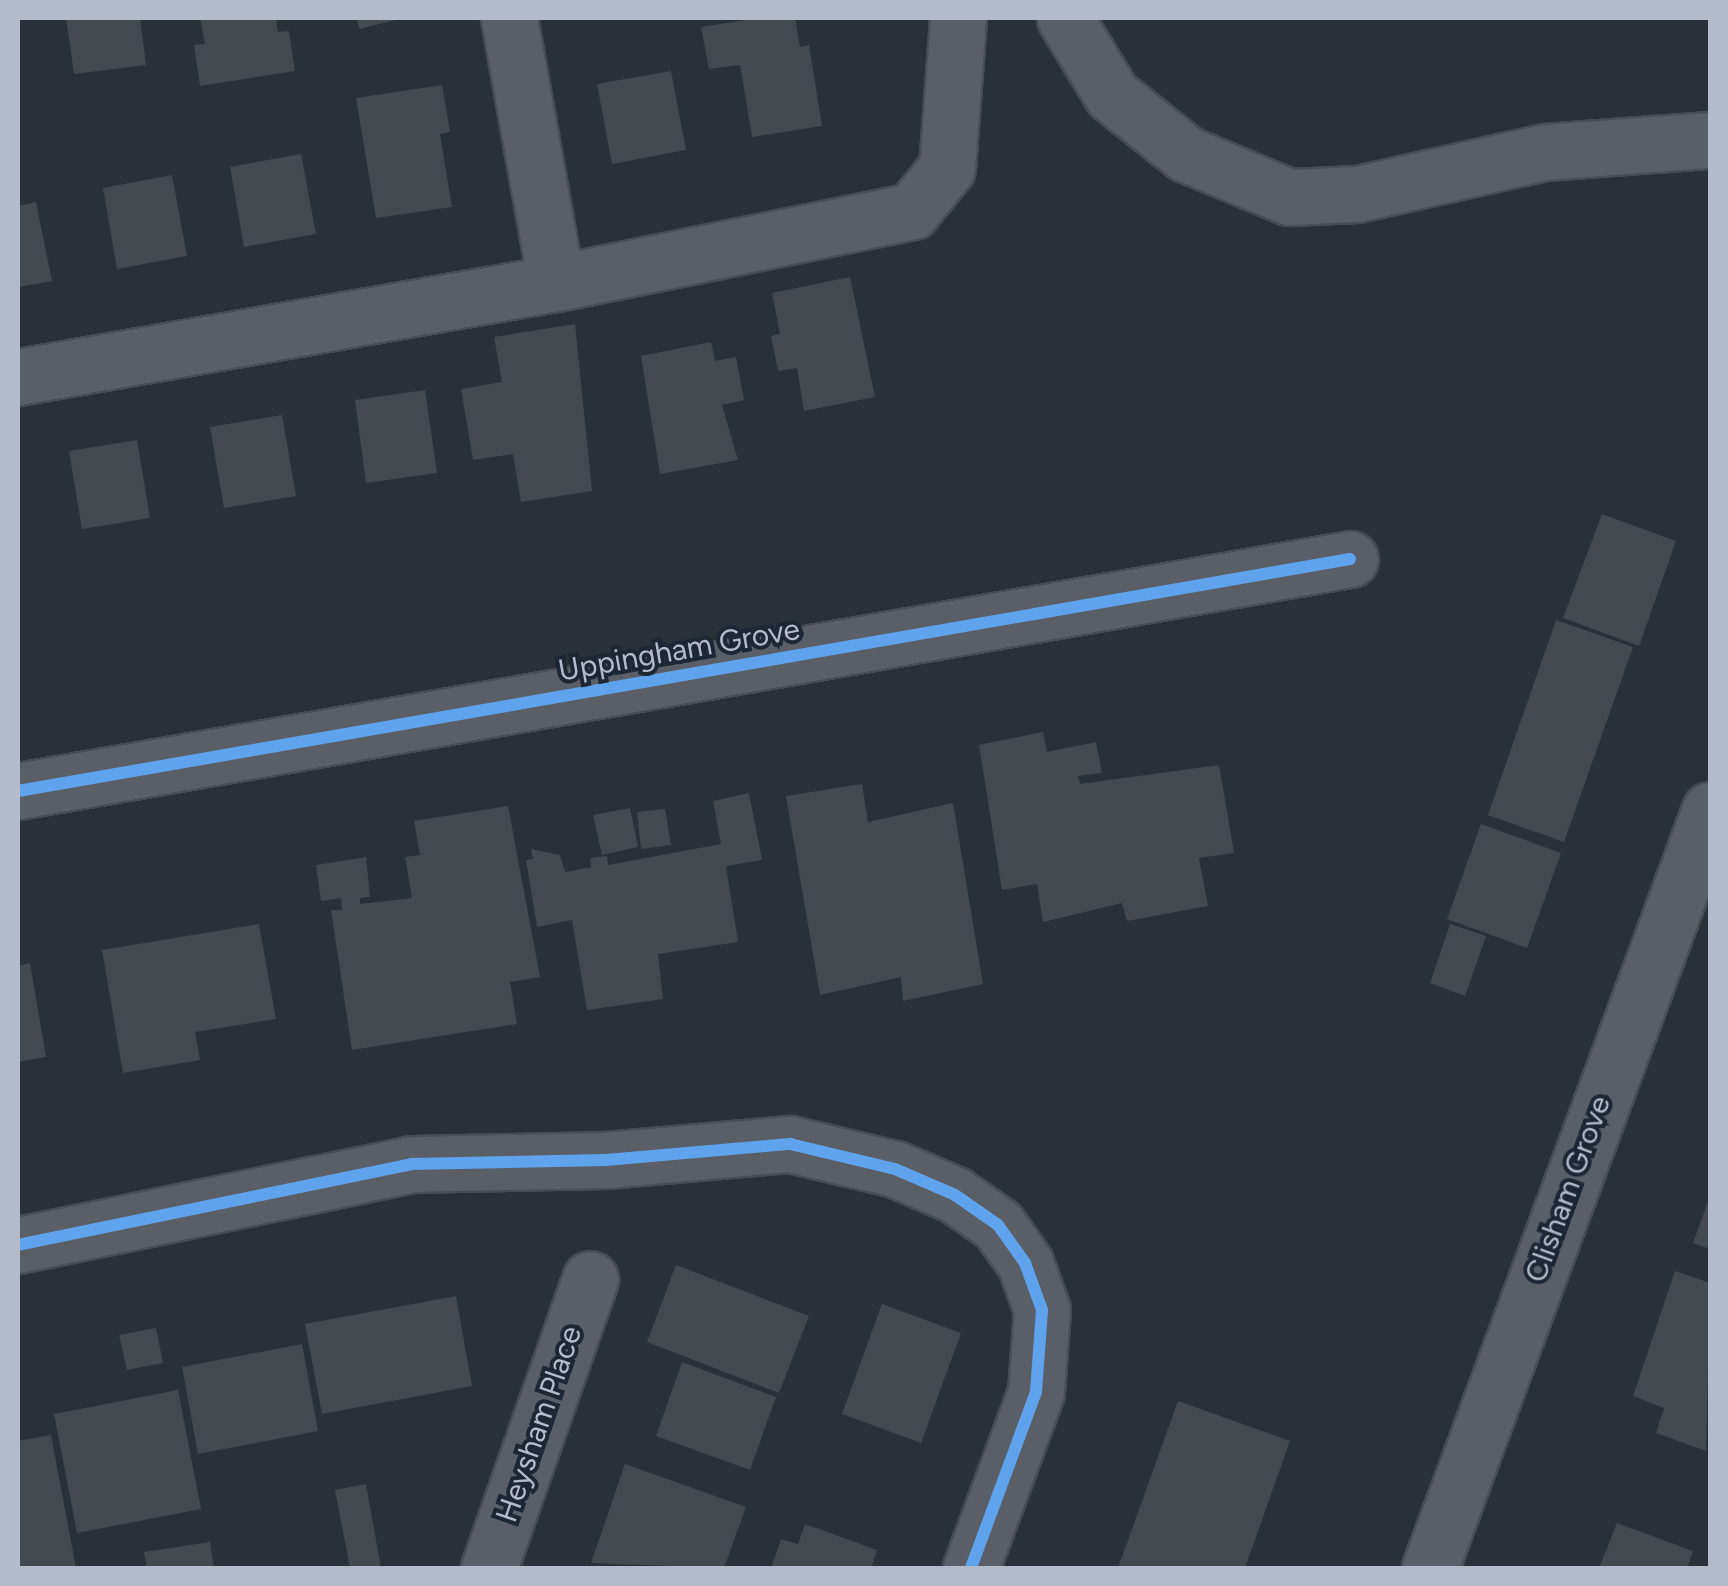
<!DOCTYPE html>
<style>
body{margin:0}
#map{position:relative;width:1728px;height:1586px;overflow:hidden;background:#2a3038;font-family:Figtree,sans-serif}
div>[style]{position:absolute}
.building>*{inset:0;background:#444950}
.roads{filter:drop-shadow(2px 0 #484c53) drop-shadow(-2px 0 #484c53) drop-shadow(0 2px #484c53) drop-shadow(0 -2px #484c53)}
.minor>*{height:55px;margin:-27.5px;padding:0 27.5px;transform-origin:27.5px;border-radius:27.5px;background:#5a5e66}
.cycleway>*{height:12px;margin:-6px;padding:0 6px;transform-origin:6px;border-radius:6px;background:#60a3ed}
span{translate:-50% -50%;white-space:nowrap;text-align:center;line-height:1.15;-webkit-text-stroke:8px #1d2633;paint-order:stroke}
.street-label{font-size:30px;color:#b4bcc9}
.frame{position:absolute;inset:0;border:20px solid #b4bcc9;pointer-events:none}
</style>
<div id="map">
<div class="building">
<i style="clip-path:polygon(66px 18px,140px 18px,146px 65px,74px 74px)"></i>
<i style="clip-path:polygon(200px 18px,276px 18px,278px 32px,289px 31px,295px 71px,200px 86px,194px 45px,205px 44px)"></i>
<i style="clip-path:polygon(357px 18px,400px 18px,400px 19px,359px 29px)"></i>
<i style="clip-path:polygon(758px 18px,795px 18px,800px 47px,809px 45px,822px 126px,752px 137px,740px 65px,709px 69px,701px 27px)"></i>
<i style="clip-path:polygon(671px 71px,686px 150px,612px 164px,597px 84px)"></i>
<i style="clip-path:polygon(442px 85px,450px 132px,440px 134px,452px 207px,376px 218px,356px 98px)"></i>
<i style="clip-path:polygon(301px 154px,316px 234px,244px 247px,230px 167px)"></i>
<i style="clip-path:polygon(172px 175px,187px 256px,117px 269px,103px 188px)"></i>
<i style="clip-path:polygon(36px 202px,52px 281px,18px 287px,18px 206px)"></i>
<i style="clip-path:polygon(850px 277px,875px 397px,804px 411px,797px 368px,778px 371px,771px 336px,780px 334px,772px 293px)"></i>
<i style="clip-path:polygon(575px 324px,592px 491px,521px 502px,513px 454px,473px 460px,461px 389px,502px 382px,494px 337px)"></i>
<i style="clip-path:polygon(711px 342px,715px 361px,736px 357px,744px 400px,722px 405px,738px 460px,660px 474px,641px 356px)"></i>
<i style="clip-path:polygon(425px 390px,437px 473px,366px 483px,355px 400px)"></i>
<i style="clip-path:polygon(282px 415px,296px 496px,224px 508px,210px 427px)"></i>
<i style="clip-path:polygon(137px 440px,150px 518px,82px 529px,69px 451px)"></i>
<i style="clip-path:polygon(1602px 514px,1676px 541px,1639px 646px,1563px 618px)"></i>
<i style="clip-path:polygon(1556px 620px,1633px 647px,1564px 842px,1488px 815px)"></i>
<i style="clip-path:polygon(1043px 732px,1047px 752px,1096px 742px,1102px 773px,1078px 776px,1080px 784px,1219px 765px,1234px 853px,1199px 858px,1208px 906px,1127px 921px,1122px 903px,1043px 922px,1037px 884px,1002px 890px,979px 745px)"></i>
<i style="clip-path:polygon(862px 784px,868px 822px,953px 803px,983px 984px,903px 1001px,901px 977px,820px 995px,786px 796px)"></i>
<i style="clip-path:polygon(749px 793px,762px 860px,726px 866px,738px 942px,658px 954px,663px 999px,587px 1010px,572px 920px,537px 927px,526px 860px,533px 859px,531px 849px,560px 855px,565px 872px,591px 867px,590px 858px,607px 856px,608px 865px,721px 844px,713px 801px)"></i>
<i style="clip-path:polygon(508px 806px,540px 977px,510px 982px,517px 1024px,352px 1050px,331px 910px,342px 910px,341px 898px,321px 901px,316px 865px,366px 857px,370px 897px,360px 898px,360px 904px,412px 898px,405px 857px,420px 855px,414px 821px)"></i>
<i style="clip-path:polygon(630px 808px,638px 847px,602px 855px,593px 815px)"></i>
<i style="clip-path:polygon(665px 809px,671px 845px,641px 849px,637px 812px)"></i>
<i style="clip-path:polygon(1481px 824px,1561px 853px,1527px 948px,1447px 919px)"></i>
<i style="clip-path:polygon(259px 924px,276px 1019px,195px 1032px,200px 1060px,123px 1073px,102px 950px)"></i>
<i style="clip-path:polygon(1450px 924px,1486px 936px,1465px 996px,1430px 983px)"></i>
<i style="clip-path:polygon(30px 963px,46px 1057px,18px 1062px,18px 966px)"></i>
<i style="clip-path:polygon(1710px 1196px,1710px 1249px,1693px 1243px)"></i>
<i style="clip-path:polygon(676px 1265px,809px 1316px,779px 1393px,647px 1342px)"></i>
<i style="clip-path:polygon(1675px 1271px,1710px 1283px,1706px 1451px,1656px 1433px,1664px 1408px,1633px 1396px)"></i>
<i style="clip-path:polygon(456px 1296px,472px 1386px,322px 1414px,305px 1324px)"></i>
<i style="clip-path:polygon(882px 1304px,961px 1333px,921px 1443px,842px 1414px)"></i>
<i style="clip-path:polygon(156px 1328px,163px 1363px,127px 1370px,119px 1335px)"></i>
<i style="clip-path:polygon(302px 1344px,318px 1431px,198px 1454px,182px 1367px)"></i>
<i style="clip-path:polygon(682px 1362px,776px 1397px,750px 1470px,656px 1436px)"></i>
<i style="clip-path:polygon(178px 1390px,201px 1509px,77px 1533px,54px 1414px)"></i>
<i style="clip-path:polygon(1178px 1401px,1290px 1441px,1245px 1568px,1118px 1568px)"></i>
<i style="clip-path:polygon(51px 1435px,76px 1568px,18px 1568px,18px 1441px)"></i>
<i style="clip-path:polygon(625px 1464px,746px 1507px,724px 1568px,591px 1563px)"></i>
<i style="clip-path:polygon(366px 1484px,381px 1568px,350px 1568px,335px 1490px)"></i>
<i style="clip-path:polygon(1617px 1523px,1693px 1551px,1687px 1568px,1599px 1568px)"></i>
<i style="clip-path:polygon(805px 1524px,877px 1550px,871px 1568px,771px 1568px,781px 1539px,798px 1544px)"></i>
<i style="clip-path:polygon(210px 1542px,214px 1568px,147px 1568px,144px 1552px)"></i>
</div>
<div class="roads">
<div class="minor">
<i style="left:509px;top:18px;width:269px;rotate:79.9deg"></i>
<i style="left:1065px;top:18px;width:90px;rotate:58.6deg"></i>
<i style="left:1112px;top:95px;width:95px;rotate:38.6deg"></i>
<i style="left:1186px;top:154px;width:112px;rotate:22.7deg"></i>
<i style="left:1289px;top:197px;width:68px;rotate:-2.5deg"></i>
<i style="left:1357px;top:194px;width:193px;rotate:-12.6deg"></i>
<i style="left:1545px;top:152px;width:165px;rotate:-4.2deg"></i>
<i style="left:18px;top:377px;width:546px;rotate:-9.91deg"></i>
<i style="left:556px;top:283px;width:363px;rotate:-11.4deg"></i>
<i style="left:912px;top:211px;width:55px;rotate:-50.9deg"></i>
<i style="left:947px;top:168px;width:150px;rotate:-85.8deg"></i>
<i style="left:18px;top:791px;width:1352px;rotate:-9.88deg"></i>
<i style="left:18px;top:1245px;width:401px;rotate:-11.6deg"></i>
<i style="left:411px;top:1164px;width:195px;rotate:-1.2deg"></i>
<i style="left:606px;top:1160px;width:185px;rotate:-5deg"></i>
<i style="left:790px;top:1144px;width:108px;rotate:13.4deg"></i>
<i style="left:895px;top:1169px;width:65px;rotate:23.4deg"></i>
<i style="left:955px;top:1195px;width:52px;rotate:34.9deg"></i>
<i style="left:998px;top:1225px;width:47px;rotate:54.6deg"></i>
<i style="left:1025px;top:1263px;width:50px;rotate:70.1deg"></i>
<i style="left:1042px;top:1310px;width:82px;rotate:94.2deg"></i>
<i style="left:1036px;top:1392px;width:188px;rotate:110.3deg"></i>
<i style="left:489px;top:1568px;width:306px;rotate:-70.7deg"></i>
<i style="left:1430px;top:1568px;width:808px;rotate:-69.73deg"></i>
</div>
</div>
<div class="cycleway">
<i style="left:18px;top:791px;width:1352px;rotate:-9.88deg"></i>
<i style="left:18px;top:1245px;width:401px;rotate:-11.6deg"></i>
<i style="left:411px;top:1164px;width:195px;rotate:-1.2deg"></i>
<i style="left:606px;top:1160px;width:185px;rotate:-5deg"></i>
<i style="left:790px;top:1144px;width:108px;rotate:13.4deg"></i>
<i style="left:895px;top:1169px;width:65px;rotate:23.4deg"></i>
<i style="left:955px;top:1195px;width:52px;rotate:34.9deg"></i>
<i style="left:998px;top:1225px;width:47px;rotate:54.6deg"></i>
<i style="left:1025px;top:1263px;width:50px;rotate:70.1deg"></i>
<i style="left:1042px;top:1310px;width:82px;rotate:94.2deg"></i>
<i style="left:1036px;top:1392px;width:188px;rotate:110.3deg"></i>
</div>
<div class="street-label">
<span style="left:679px;top:650px;rotate:-10deg">Uppingham Grove</span>
<span style="left:1568px;top:1189px;rotate:-70deg">Clisham Grove</span>
<span style="left:539px;top:1424px;rotate:-71deg">Heysham Place</span>
</div>
<div class="frame"></div>
</div>
